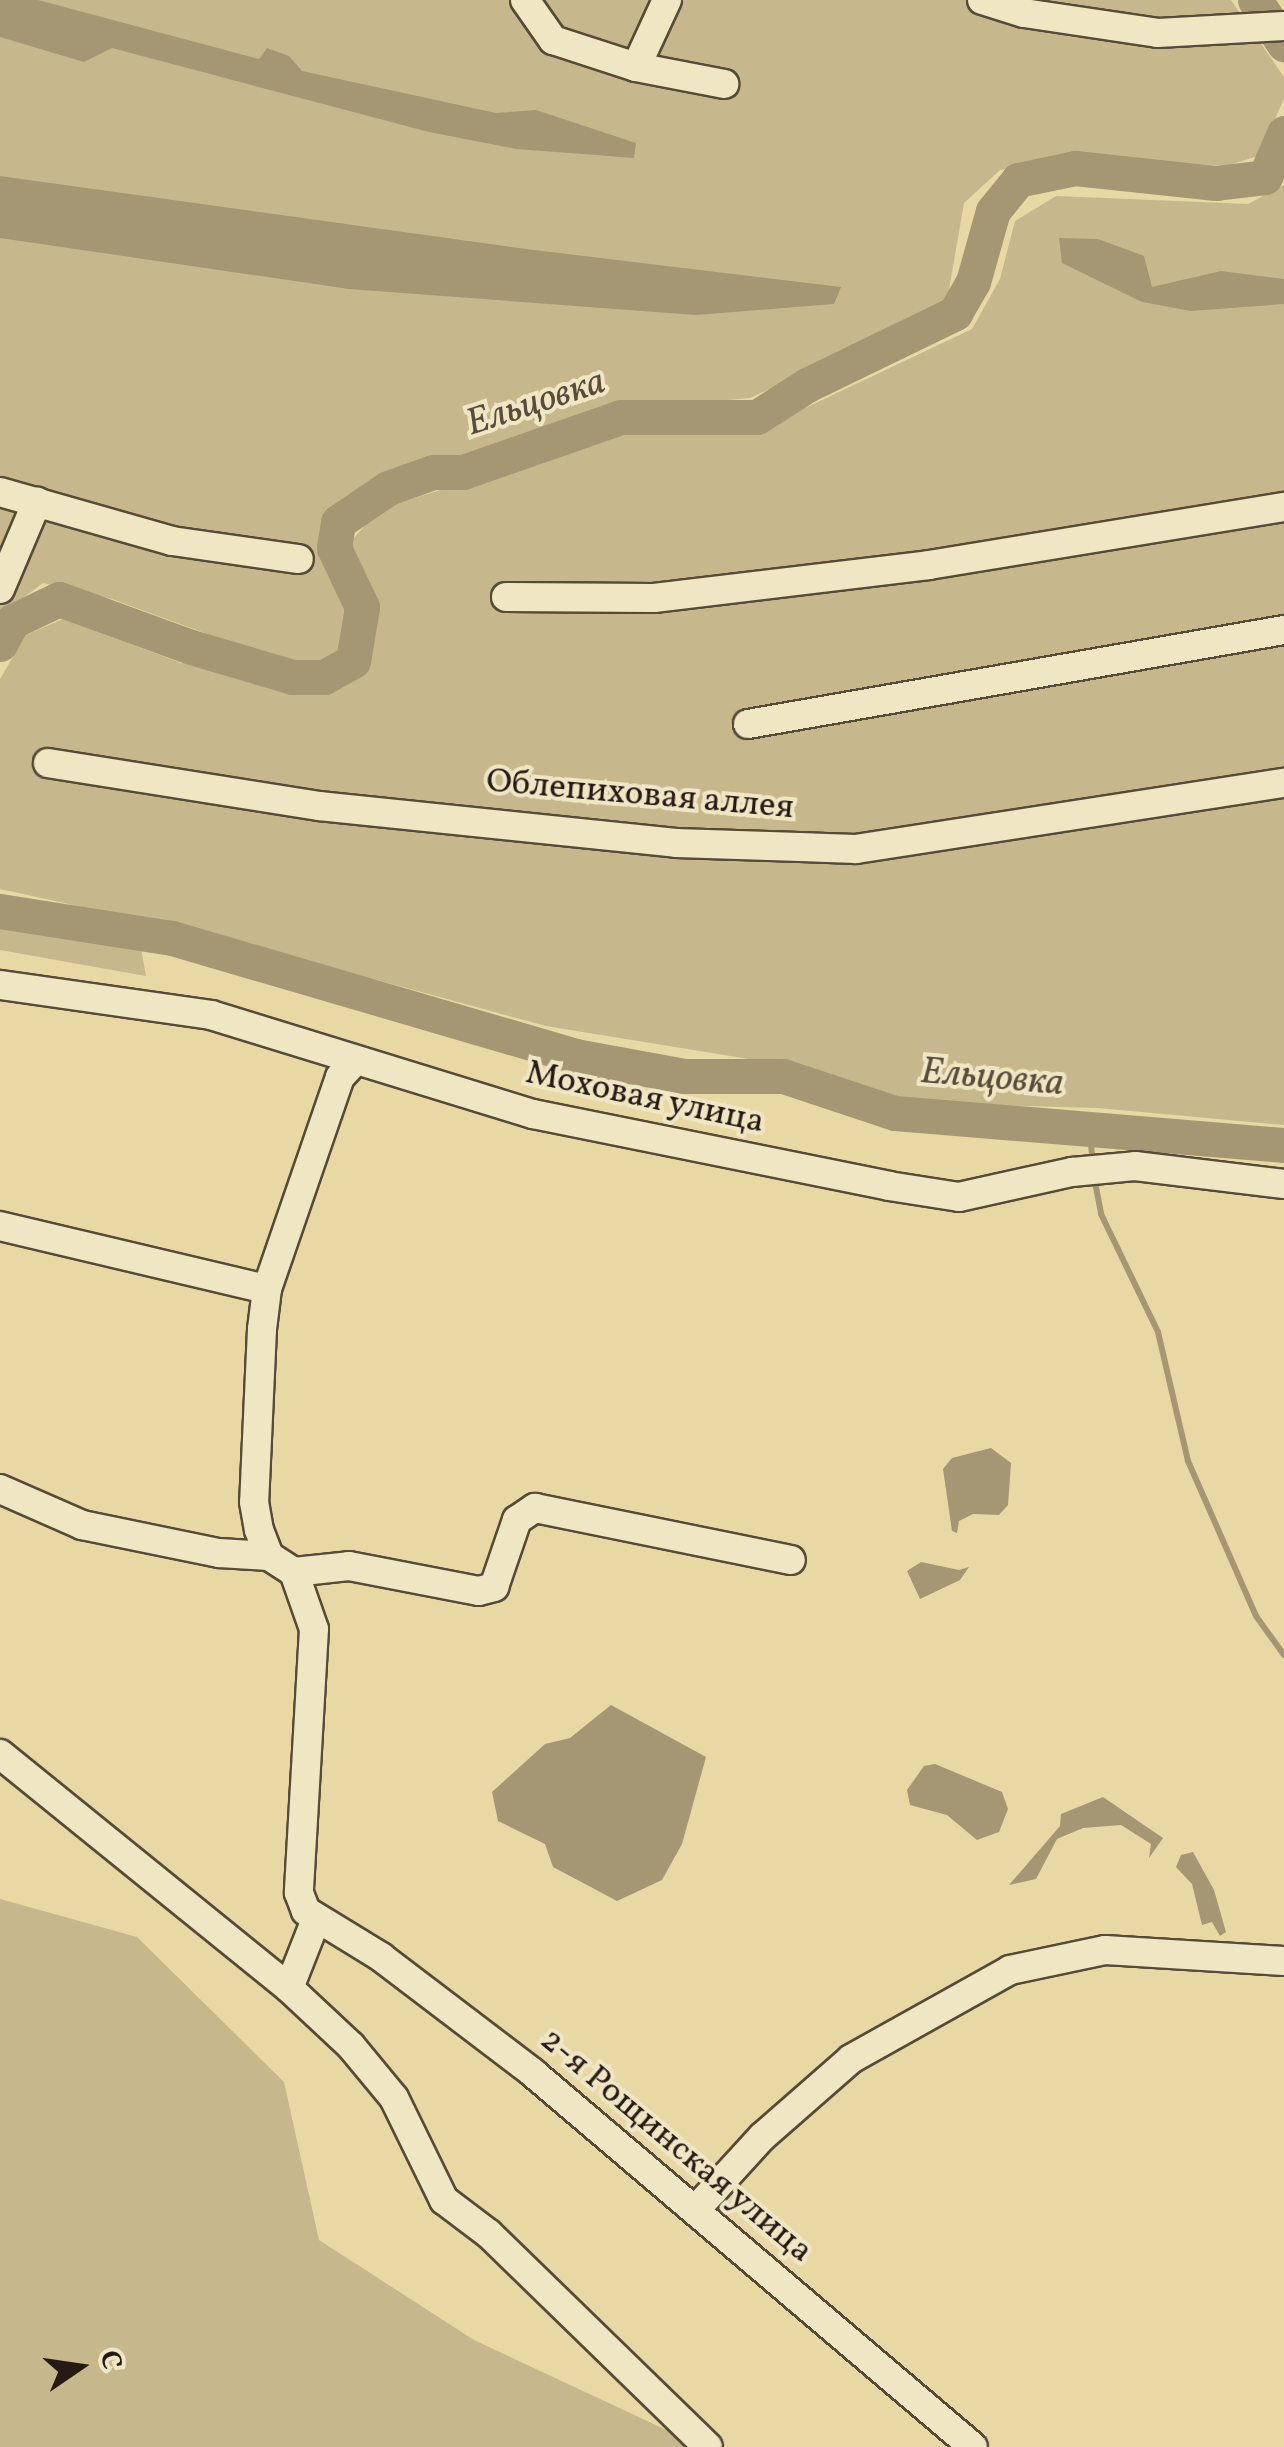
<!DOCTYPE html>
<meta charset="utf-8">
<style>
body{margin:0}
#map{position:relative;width:1284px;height:2447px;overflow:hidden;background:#e7d8a4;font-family:Vollkorn,serif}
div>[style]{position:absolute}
.green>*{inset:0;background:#c6b88c}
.water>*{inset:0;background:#a59773}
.stream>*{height:6px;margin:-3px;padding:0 3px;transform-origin:3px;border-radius:3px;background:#a59773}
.river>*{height:35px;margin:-17.5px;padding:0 17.5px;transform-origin:17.5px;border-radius:17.5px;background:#a59773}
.roads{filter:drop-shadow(2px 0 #564a39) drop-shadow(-2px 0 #564a39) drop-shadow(0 2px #564a39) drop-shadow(0 -2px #564a39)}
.minor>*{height:28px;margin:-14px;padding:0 14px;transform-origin:14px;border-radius:14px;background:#efe6c4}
span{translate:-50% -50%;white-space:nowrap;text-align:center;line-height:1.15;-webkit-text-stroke:8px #efe6c4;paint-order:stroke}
.street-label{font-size:35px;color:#261a15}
.water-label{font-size:38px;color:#594c3b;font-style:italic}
.north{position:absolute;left:30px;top:2317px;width:100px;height:100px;-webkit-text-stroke:8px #efe6c4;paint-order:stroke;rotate:77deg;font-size:28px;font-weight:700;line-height:40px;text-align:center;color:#261a15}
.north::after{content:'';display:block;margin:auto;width:35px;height:45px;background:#261a15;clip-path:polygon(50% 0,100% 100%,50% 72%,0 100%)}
</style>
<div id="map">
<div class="green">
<i style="clip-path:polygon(0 0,1231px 0,1284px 77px,1284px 99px,1258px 156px,1226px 166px,1084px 159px,1000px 170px,964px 203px,946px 307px,750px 398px,623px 409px,368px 489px,324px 525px,320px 549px,349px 609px,341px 655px,322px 668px,294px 666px,112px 599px,43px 583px,0 615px)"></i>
<i style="clip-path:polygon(1284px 185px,1284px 1125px,1098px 1108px,908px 1103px,798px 1067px,546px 1026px,216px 936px,0 889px,0 679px,26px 635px,63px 619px,181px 663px,326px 694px,368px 663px,377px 601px,348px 545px,379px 509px,631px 431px,759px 430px,972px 329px,1000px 279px,1015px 221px,1056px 196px,1248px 204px)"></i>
<i style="clip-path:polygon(0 901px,18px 915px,141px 949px,146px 976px,0 950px)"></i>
<i style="clip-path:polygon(0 1899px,137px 1937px,284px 2082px,319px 2240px,474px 2340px,703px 2447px,0 2447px)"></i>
</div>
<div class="water">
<i style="clip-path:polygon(0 0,38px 0,259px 59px,267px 48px,289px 56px,302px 71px,496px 113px,536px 110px,636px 143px,634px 158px,517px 149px,429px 132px,112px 48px,84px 62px,0 37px)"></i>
<i style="clip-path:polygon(0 176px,526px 249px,841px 287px,834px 304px,696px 315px,349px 289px,0 238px)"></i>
<i style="clip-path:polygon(1059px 238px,1098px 239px,1144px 256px,1152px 287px,1221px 271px,1284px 279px,1284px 304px,1191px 311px,1142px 302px,1062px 263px)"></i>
<i style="clip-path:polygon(991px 1448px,1011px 1463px,1008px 1505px,999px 1515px,973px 1514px,959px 1521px,957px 1533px,952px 1531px,943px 1469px,952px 1458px)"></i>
<i style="clip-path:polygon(921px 1562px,959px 1570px,969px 1567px,960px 1580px,920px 1599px,907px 1571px)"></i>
<i style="clip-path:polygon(611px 1705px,706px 1757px,682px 1844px,662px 1880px,617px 1901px,553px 1867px,545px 1844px,498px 1821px,492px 1792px,545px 1744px,570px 1738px)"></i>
<i style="clip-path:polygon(935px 1764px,1002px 1792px,1008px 1809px,999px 1832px,977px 1840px,947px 1815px,910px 1805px,907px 1790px,924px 1766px)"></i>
<i style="clip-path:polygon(1103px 1797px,1163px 1838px,1149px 1858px,1151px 1844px,1121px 1825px,1083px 1828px,1057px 1839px,1036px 1879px,1009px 1885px,1060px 1826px,1061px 1814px)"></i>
<i style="clip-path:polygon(1193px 1852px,1214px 1890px,1226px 1932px,1220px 1936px,1212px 1922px,1202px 1925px,1192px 1884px,1176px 1867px,1181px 1855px)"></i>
</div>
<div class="stream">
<i style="left:1089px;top:1126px;width:38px;rotate:84deg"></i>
<i style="left:1094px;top:1177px;width:38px;rotate:79deg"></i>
<i style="left:1101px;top:1214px;width:131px;rotate:64.2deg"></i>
<i style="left:1158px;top:1332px;width:132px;rotate:76.9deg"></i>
<i style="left:1188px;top:1461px;width:169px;rotate:66.3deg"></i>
<i style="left:1256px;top:1616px;width:48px;rotate:54.3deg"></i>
</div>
<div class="river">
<i style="left:1255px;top:0;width:53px;rotate:56.6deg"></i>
<i style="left:0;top:644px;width:26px;rotate:-61deg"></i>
<i style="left:13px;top:621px;width:51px;rotate:-25.6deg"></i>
<i style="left:59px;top:599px;width:140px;rotate:20deg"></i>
<i style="left:191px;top:647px;width:105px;rotate:16.5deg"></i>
<i style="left:292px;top:677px;width:32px"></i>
<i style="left:324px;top:677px;width:33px;rotate:-29deg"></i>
<i style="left:353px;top:661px;width:55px;rotate:-80.5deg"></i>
<i style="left:362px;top:607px;width:65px;rotate:-115.4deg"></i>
<i style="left:334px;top:548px;width:26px;rotate:-81deg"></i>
<i style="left:338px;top:522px;width:60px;rotate:-34.2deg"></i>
<i style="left:388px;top:488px;width:48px;rotate:-19.6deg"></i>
<i style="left:433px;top:472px;width:30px"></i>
<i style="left:463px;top:472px;width:167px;rotate:-19.2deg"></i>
<i style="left:621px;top:417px;width:136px"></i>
<i style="left:757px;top:417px;width:59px;rotate:-32.6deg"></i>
<i style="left:807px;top:385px;width:165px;rotate:-25.9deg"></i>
<i style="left:955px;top:313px;width:36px;rotate:-60deg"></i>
<i style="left:973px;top:282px;width:74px;rotate:-74.3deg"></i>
<i style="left:993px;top:211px;width:40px;rotate:-51deg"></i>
<i style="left:1018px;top:180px;width:58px;rotate:-11.9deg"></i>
<i style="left:1075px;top:168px;width:142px;rotate:6.1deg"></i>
<i style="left:1216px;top:183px;width:49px;rotate:-7deg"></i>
<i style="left:1265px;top:177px;width:48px;rotate:-66.6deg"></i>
<i style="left:0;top:911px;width:174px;rotate:8.9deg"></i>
<i style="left:172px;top:938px;width:420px;rotate:16.3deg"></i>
<i style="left:575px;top:1056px;width:111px;rotate:10.4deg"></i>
<i style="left:684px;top:1076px;width:99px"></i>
<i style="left:783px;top:1076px;width:118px;rotate:18.3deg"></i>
<i style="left:895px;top:1113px;width:390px;rotate:4.7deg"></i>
</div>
<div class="roads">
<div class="minor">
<i style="left:525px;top:0;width:49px;rotate:55deg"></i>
<i style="left:553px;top:40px;width:87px;rotate:18deg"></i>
<i style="left:636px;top:67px;width:74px;rotate:-65.2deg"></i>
<i style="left:982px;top:0;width:44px;rotate:17.2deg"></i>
<i style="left:1024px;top:13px;width:135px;rotate:8.5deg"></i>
<i style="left:1158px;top:33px;width:126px;rotate:-3.2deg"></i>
<i style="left:636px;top:67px;width:90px;rotate:10.9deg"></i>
<i style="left:0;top:492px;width:179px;rotate:15.9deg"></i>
<i style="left:172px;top:541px;width:128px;rotate:8.1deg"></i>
<i style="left:0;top:589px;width:95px;rotate:-67deg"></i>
<i style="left:506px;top:597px;width:148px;rotate:0.4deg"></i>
<i style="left:654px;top:598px;width:277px;rotate:-6.8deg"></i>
<i style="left:929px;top:565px;width:360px;rotate:-9.3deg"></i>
<i style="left:748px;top:724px;width:544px;rotate:-9.95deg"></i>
<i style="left:48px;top:763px;width:274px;rotate:9deg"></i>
<i style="left:319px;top:806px;width:359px;rotate:5.9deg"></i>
<i style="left:676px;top:843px;width:180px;rotate:1.9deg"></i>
<i style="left:856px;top:849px;width:433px;rotate:-8.8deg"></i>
<i style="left:0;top:985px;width:213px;rotate:8.1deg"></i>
<i style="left:211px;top:1015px;width:337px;rotate:17.1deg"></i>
<i style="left:533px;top:1114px;width:363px;rotate:11.4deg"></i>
<i style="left:889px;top:1186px;width:71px;rotate:8.9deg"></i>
<i style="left:959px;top:1197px;width:116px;rotate:-12.5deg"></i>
<i style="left:1072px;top:1172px;width:63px;rotate:-5.4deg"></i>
<i style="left:1135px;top:1166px;width:150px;rotate:6.9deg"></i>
<i style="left:355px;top:1061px;width:22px;rotate:133deg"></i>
<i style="left:340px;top:1077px;width:224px;rotate:109deg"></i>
<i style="left:267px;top:1289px;width:40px;rotate:97.1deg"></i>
<i style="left:262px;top:1329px;width:173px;rotate:92.6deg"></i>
<i style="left:254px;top:1502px;width:28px;rotate:80deg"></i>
<i style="left:259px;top:1530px;width:28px;rotate:69deg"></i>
<i style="left:269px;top:1556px;width:30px;rotate:33deg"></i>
<i style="left:294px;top:1572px;width:60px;rotate:70.7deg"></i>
<i style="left:314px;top:1629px;width:264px;rotate:93.3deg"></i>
<i style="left:299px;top:1893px;width:19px;rotate:69deg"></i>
<i style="left:306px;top:1911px;width:88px;rotate:31.5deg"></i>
<i style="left:381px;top:1957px;width:191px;rotate:37.3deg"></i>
<i style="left:533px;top:2073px;width:577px;rotate:40.36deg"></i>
<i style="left:0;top:1226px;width:274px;rotate:13.3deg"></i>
<i style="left:0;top:1489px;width:90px;rotate:23.7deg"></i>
<i style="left:82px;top:1525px;width:140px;rotate:11.6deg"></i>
<i style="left:219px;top:1553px;width:50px;rotate:3.4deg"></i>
<i style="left:294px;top:1572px;width:55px;rotate:-6.2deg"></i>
<i style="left:349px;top:1566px;width:132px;rotate:10.9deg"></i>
<i style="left:479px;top:1591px;width:16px;rotate:-15deg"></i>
<i style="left:494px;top:1587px;width:71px;rotate:-71.1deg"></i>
<i style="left:517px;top:1520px;width:22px;rotate:-34deg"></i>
<i style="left:535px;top:1508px;width:261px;rotate:11.5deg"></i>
<i style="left:0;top:1754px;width:372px;rotate:39deg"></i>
<i style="left:289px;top:1988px;width:85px;rotate:43.1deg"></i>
<i style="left:351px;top:2046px;width:67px;rotate:50.4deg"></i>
<i style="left:394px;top:2098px;width:114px;rotate:63.9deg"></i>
<i style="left:444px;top:2200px;width:56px;rotate:37.1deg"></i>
<i style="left:489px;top:2234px;width:305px;rotate:44.2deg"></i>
<i style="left:289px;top:1988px;width:71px;rotate:-68.5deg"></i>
<i style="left:698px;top:2207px;width:95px;rotate:-47.6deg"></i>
<i style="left:762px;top:2137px;width:118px;rotate:-41.2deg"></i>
<i style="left:851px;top:2059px;width:182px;rotate:-29.2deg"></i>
<i style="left:1010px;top:1970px;width:97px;rotate:-11.9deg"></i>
<i style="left:1105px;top:1950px;width:179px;rotate:3.5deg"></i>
</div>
</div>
<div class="street-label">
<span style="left:640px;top:795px;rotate:5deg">Облепиховая аллея</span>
<span style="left:645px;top:1098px;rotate:12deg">Моховая улица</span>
<span style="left:676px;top:2146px;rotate:40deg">2-я Рощинская улица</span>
</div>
<div class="water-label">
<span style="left:536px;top:404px;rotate:-18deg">Ельцовка</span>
<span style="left:992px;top:1079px;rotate:5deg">Ельцовка</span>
</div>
<div class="north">С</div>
</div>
